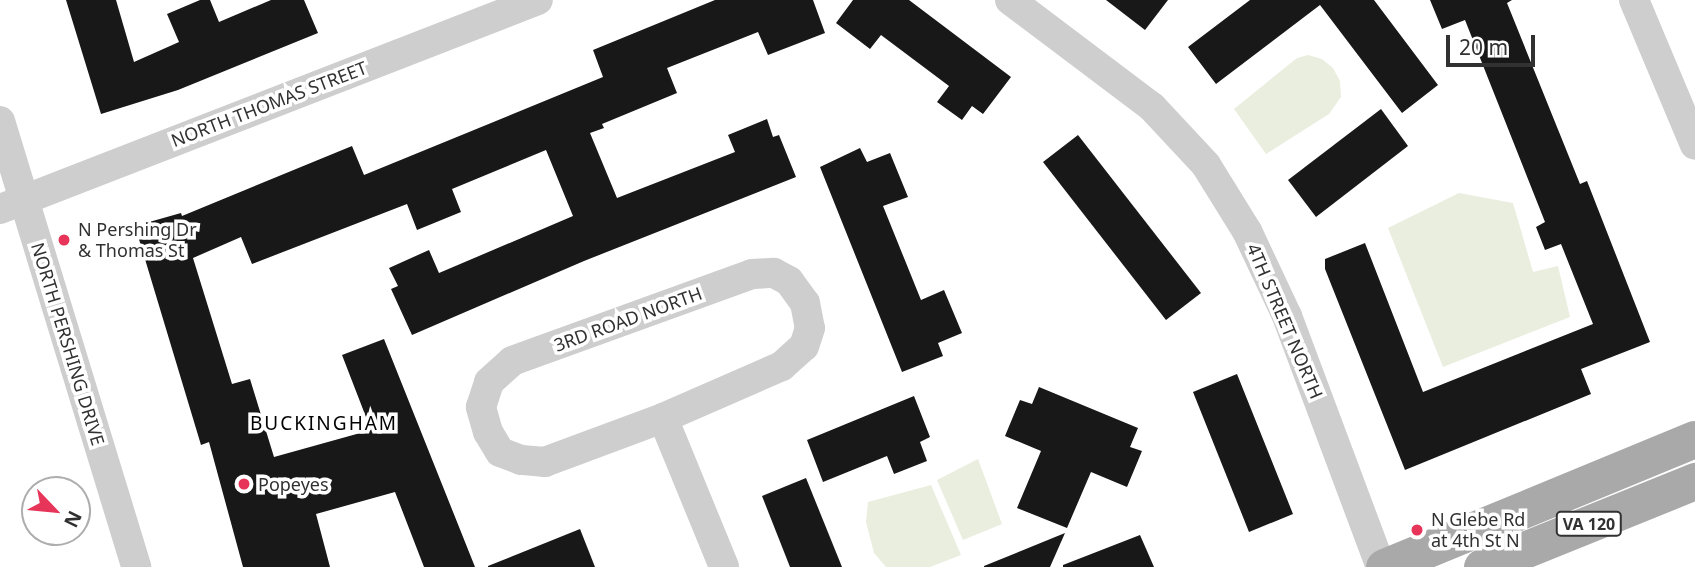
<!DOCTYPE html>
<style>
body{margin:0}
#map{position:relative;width:1695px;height:567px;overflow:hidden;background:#fff;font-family:"Noto Sans",sans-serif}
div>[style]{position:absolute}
.green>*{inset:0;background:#e9eedf}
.building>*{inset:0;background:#181818}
.minor>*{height:30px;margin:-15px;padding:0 15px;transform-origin:15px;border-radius:15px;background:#cecece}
.major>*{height:37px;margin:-18.5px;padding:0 18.5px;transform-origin:18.5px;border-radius:18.5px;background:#a9a9a9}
.dots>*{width:19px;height:19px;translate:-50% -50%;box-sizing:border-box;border:4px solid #fff;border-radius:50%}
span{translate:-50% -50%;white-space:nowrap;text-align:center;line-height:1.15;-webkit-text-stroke:7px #fff;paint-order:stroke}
.shield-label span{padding:2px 5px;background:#fff;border:2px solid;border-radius:5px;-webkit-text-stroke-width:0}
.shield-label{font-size:16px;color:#313131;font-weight:700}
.street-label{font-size:18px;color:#313131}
.poi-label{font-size:18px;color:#313131}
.left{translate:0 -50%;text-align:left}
.neighbourhood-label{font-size:19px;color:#000;letter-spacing:2px}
.north{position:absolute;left:21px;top:476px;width:70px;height:70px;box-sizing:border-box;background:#fff;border:2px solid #adadad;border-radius:50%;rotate:116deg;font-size:19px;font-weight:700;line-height:28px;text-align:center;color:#313131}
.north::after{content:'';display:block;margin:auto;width:24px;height:32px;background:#e73459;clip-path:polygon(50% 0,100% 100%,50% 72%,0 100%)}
.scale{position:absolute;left:1446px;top:35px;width:89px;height:32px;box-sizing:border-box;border:4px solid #313131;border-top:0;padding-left:9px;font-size:21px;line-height:24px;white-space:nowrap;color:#313131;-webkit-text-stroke:5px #fff;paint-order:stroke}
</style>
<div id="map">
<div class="green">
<i style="clip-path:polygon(1308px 55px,1322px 59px,1333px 68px,1340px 81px,1341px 97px,1329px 114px,1266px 154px,1234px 109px,1297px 58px)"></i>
<i style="clip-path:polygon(1459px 193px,1513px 203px,1533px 272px,1558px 266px,1570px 317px,1443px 367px,1388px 228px)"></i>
<i style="clip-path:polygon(978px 459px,1002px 524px,963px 540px,937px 480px)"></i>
<i style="clip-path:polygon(931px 485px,961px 555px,930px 567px,886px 567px,874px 553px,866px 522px,868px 502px)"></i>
</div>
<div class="building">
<i style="clip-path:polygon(66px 0,116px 0,134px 62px,179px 42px,167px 14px,200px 0,210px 0,219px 22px,271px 0,304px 0,318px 33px,178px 90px,101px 114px)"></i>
<i style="clip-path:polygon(715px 0,813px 0,825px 33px,768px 55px,758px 32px,667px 68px,677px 93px,602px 124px,604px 128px,590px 133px,617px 198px,735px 152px,728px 135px,767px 119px,773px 137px,779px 135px,796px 177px,584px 261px,412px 335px,391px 289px,398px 286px,389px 268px,429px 250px,439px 273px,573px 216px,546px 150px,452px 189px,461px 212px,417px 230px,407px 204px,252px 264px,241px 237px,193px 258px,232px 384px,250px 379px,274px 457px,371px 430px,342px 355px,384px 339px,475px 567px,424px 567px,395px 492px,316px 514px,330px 567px,243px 567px,209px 442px,201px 445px,135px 226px,181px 213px,182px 216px,352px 146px,364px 175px,603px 77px,593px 50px)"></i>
<i style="clip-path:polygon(853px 0,909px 0,1011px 77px,983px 114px,972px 106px,962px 120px,937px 102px,949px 86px,881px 35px,870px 49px,836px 23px)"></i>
<i style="clip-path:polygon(1106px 0,1168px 0,1145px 30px)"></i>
<i style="clip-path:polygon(1250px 0,1374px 0,1438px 85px,1402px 113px,1320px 5px,1216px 84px,1188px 47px)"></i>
<i style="clip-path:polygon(1430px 0,1512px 0,1507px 3px,1580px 184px,1587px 181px,1650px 342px,1581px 369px,1591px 394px,1405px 470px,1325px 269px,1325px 259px,1365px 243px,1423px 392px,1593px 324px,1561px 244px,1545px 250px,1536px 227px,1545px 222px,1465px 20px,1442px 29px)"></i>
<i style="clip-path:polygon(1381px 109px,1408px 146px,1316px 217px,1288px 180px)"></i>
<i style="clip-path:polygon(1078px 135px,1201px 293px,1166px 320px,1043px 162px)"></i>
<i style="clip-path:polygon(860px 148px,867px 162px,890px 153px,908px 197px,883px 206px,921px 300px,944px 290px,962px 333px,938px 343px,943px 356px,902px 372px,820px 167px)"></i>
<i style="clip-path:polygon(1237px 374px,1293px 514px,1249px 532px,1193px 392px)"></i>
<i style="clip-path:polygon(1039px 387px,1138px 428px,1130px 447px,1142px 451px,1127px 487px,1091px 472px,1067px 528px,1017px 508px,1041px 451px,1005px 436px,1020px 400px,1032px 404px)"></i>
<i style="clip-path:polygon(914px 396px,930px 437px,920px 442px,927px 461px,894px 474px,887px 456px,823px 482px,807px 440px)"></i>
<i style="clip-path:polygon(806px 478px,842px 567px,790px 567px,762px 496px)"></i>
<i style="clip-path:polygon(580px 529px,595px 567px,488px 567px,488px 566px)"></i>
<i style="clip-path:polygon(1065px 533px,1050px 567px,984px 567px,984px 566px)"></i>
<i style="clip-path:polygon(1140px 535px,1154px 567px,1063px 567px,1063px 565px)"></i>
</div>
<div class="minor">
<i style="left:1010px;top:0;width:178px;rotate:37deg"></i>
<i style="left:1152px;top:107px;width:79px;rotate:47deg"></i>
<i style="left:1206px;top:165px;width:78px;rotate:58.2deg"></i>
<i style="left:1247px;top:231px;width:94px;rotate:64.8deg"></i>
<i style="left:1287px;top:316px;width:268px;rotate:69.5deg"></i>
<i style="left:1634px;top:0;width:157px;rotate:67.2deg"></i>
<i style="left:0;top:121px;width:466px;rotate:73deg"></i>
<i style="left:0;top:209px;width:577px;rotate:-21.23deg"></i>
<i style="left:774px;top:273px;width:17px;rotate:28deg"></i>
<i style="left:789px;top:281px;width:27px;rotate:54deg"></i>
<i style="left:805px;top:303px;width:25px;rotate:79deg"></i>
<i style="left:810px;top:328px;width:19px;rotate:108deg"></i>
<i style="left:804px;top:346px;width:30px;rotate:138deg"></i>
<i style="left:782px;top:366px;width:130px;rotate:156.4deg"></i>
<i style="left:663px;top:418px;width:126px;rotate:159.6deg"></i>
<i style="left:545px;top:462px;width:24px;rotate:-175deg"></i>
<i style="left:521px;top:460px;width:22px;rotate:-159deg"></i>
<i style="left:500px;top:452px;width:23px;rotate:-121deg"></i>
<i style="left:488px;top:432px;width:26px;rotate:-106deg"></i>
<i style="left:481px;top:407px;width:26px;rotate:-72deg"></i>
<i style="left:489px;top:382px;width:31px;rotate:-42deg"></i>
<i style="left:512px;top:361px;width:255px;rotate:-19.9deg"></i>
<i style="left:752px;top:274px;width:22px;rotate:-3deg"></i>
<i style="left:663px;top:418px;width:161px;rotate:67.7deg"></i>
</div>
<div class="major">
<i style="left:1384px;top:567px;width:336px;rotate:-22.4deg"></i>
<i style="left:1482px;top:567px;width:230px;rotate:-22deg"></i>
</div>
<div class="dots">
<i style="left:64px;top:240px;background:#e73459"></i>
<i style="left:244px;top:484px;background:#e73459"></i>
<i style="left:1417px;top:530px;background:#e73459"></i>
</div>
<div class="shield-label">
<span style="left:1589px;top:524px">VA 120</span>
</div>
<div class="street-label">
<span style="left:269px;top:104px;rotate:-21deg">NORTH THOMAS STREET</span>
<span style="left:628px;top:319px;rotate:-20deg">3RD ROAD NORTH</span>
<span style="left:1285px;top:321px;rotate:67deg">4TH STREET NORTH</span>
<span style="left:68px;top:344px;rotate:73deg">NORTH PERSHING DRIVE</span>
</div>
<div class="poi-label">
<span class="left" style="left:78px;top:240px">N Pershing Dr<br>&amp; Thomas St</span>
<span class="left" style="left:258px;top:484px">Popeyes</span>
<span class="left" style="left:1431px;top:530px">N Glebe Rd<br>at 4th St N</span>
</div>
<div class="neighbourhood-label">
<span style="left:324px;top:424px">BUCKINGHAM</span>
</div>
<div class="north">N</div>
<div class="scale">20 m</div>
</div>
